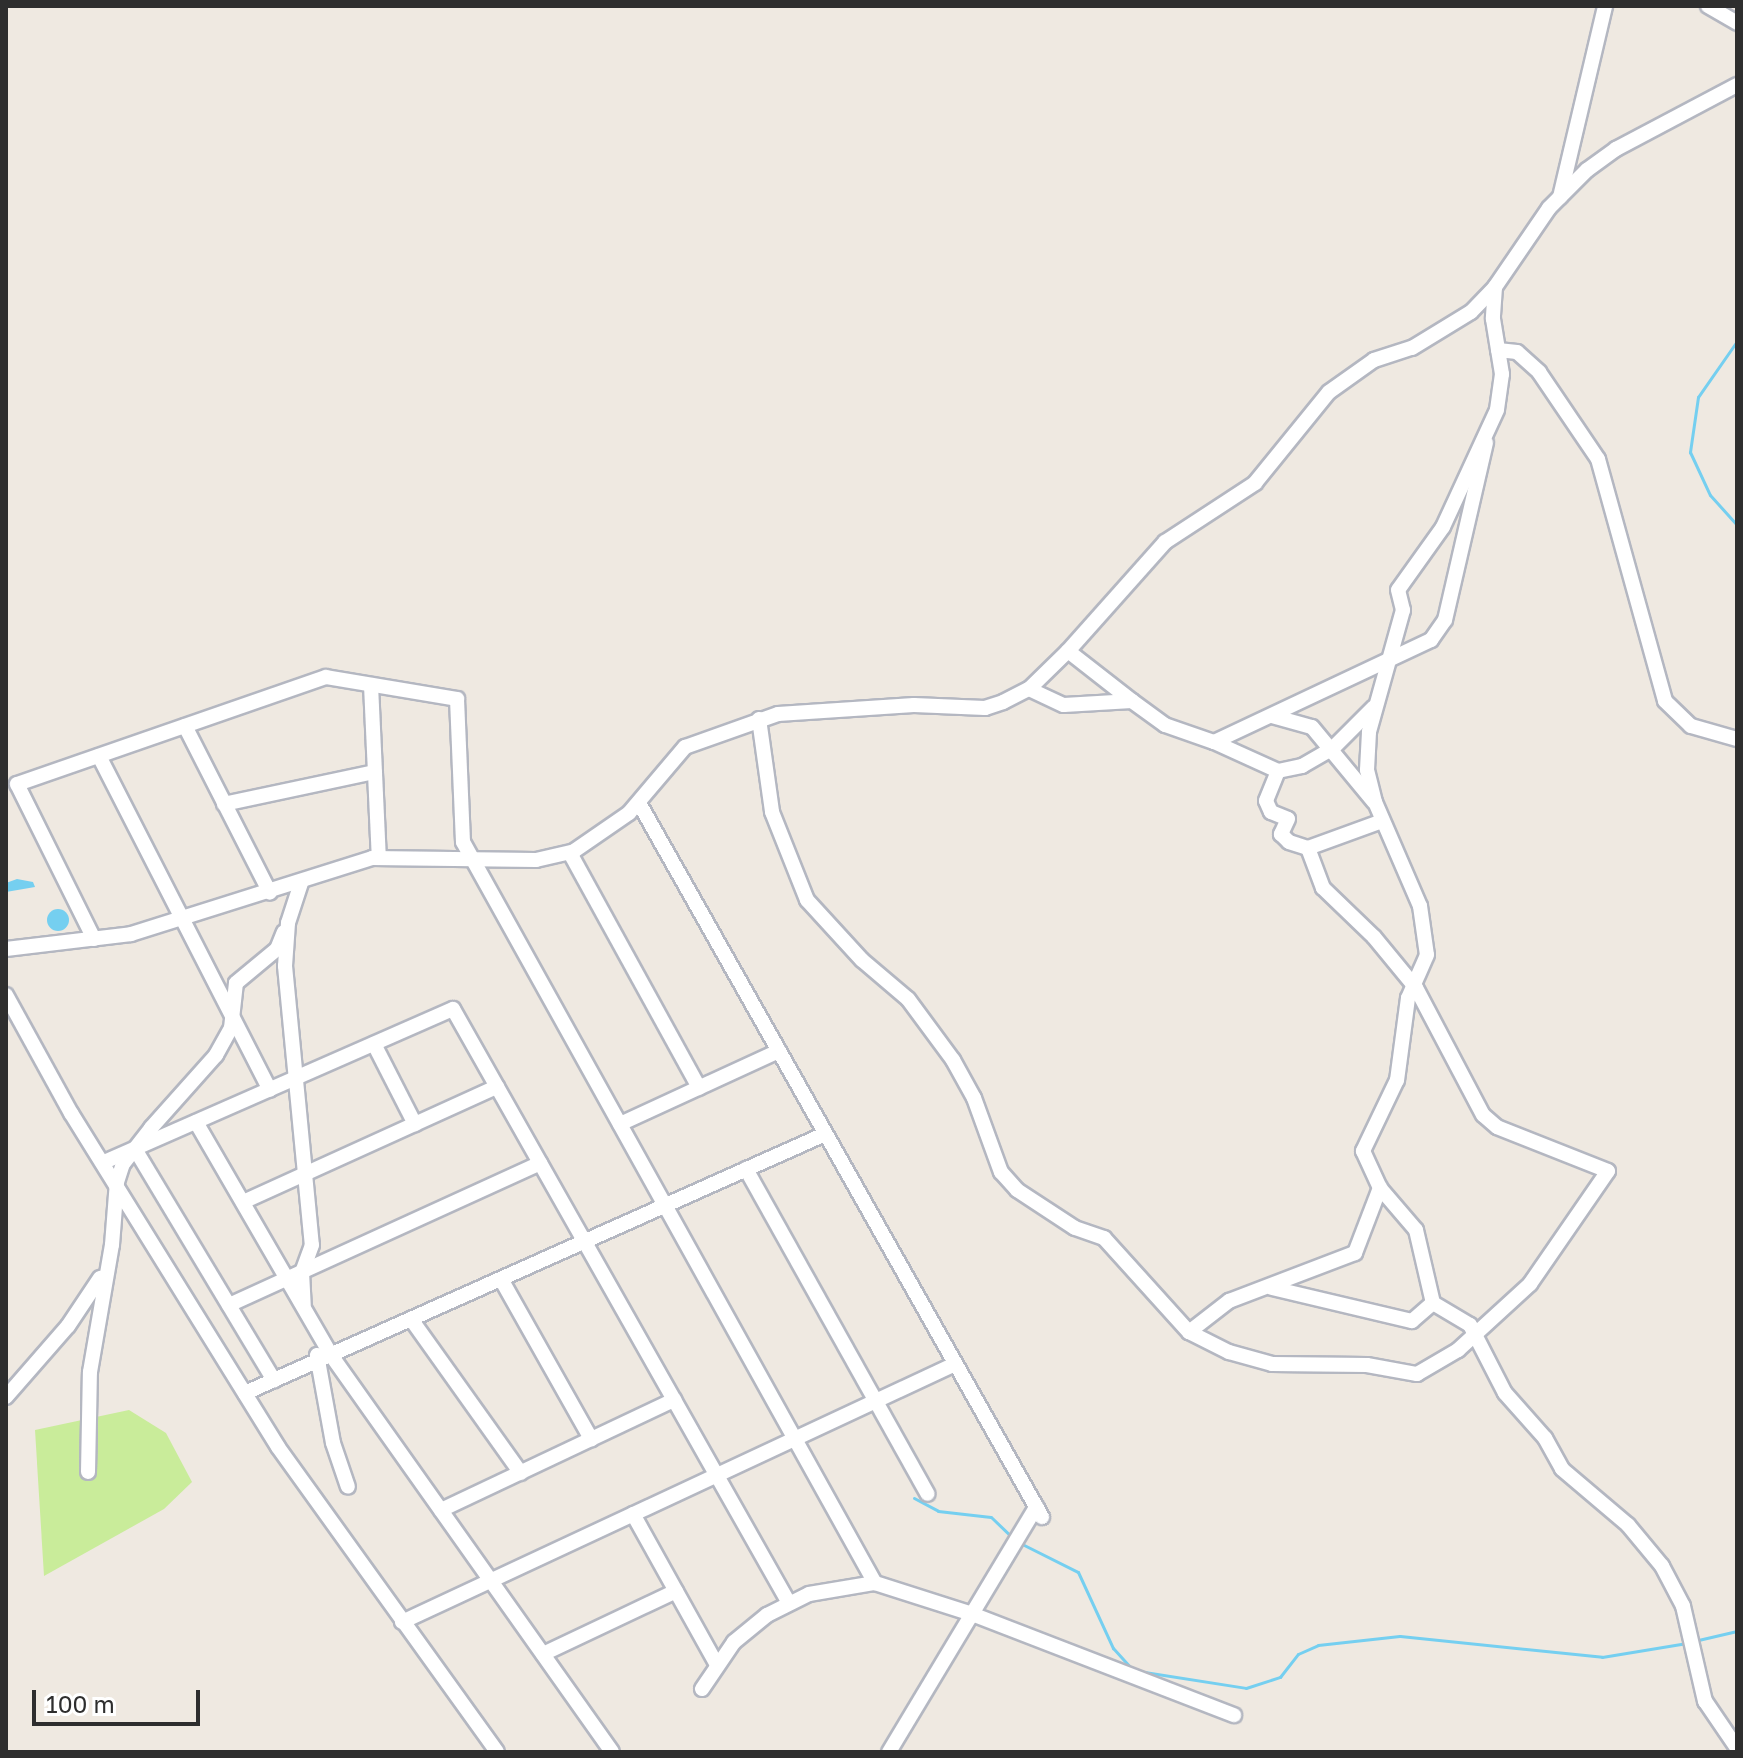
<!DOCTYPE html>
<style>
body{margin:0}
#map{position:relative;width:1743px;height:1758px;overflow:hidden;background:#efe9e1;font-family:"Golos Text",sans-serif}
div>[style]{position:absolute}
.pitch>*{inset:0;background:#c9ec9a}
.water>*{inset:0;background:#75cff0}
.round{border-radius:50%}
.stream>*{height:3px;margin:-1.5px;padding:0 1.5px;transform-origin:1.5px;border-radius:1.5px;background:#75cff0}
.roads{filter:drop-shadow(2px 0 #b4b7c1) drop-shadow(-2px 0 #b4b7c1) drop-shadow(0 2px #b4b7c1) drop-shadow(0 -2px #b4b7c1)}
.minor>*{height:14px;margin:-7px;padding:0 7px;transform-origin:7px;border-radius:7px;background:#fff}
span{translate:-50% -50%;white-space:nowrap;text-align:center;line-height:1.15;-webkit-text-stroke:6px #fff;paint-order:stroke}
.frame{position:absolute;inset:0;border:8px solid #2e2e2e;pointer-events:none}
.scale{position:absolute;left:32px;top:1690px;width:168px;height:36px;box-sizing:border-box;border:4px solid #2e2e2e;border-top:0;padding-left:10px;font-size:24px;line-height:28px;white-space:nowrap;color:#2e2e2e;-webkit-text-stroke:6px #fff;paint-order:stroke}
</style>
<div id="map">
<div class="pitch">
<i style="clip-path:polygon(129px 1410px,166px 1433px,192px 1482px,164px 1509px,44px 1576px,35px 1430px)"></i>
</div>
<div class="water">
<i style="clip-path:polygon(17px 879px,33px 882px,35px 887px,6px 892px,6px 883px)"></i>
<i class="round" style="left:47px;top:909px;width:22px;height:22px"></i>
</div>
<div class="stream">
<i style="left:1737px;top:341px;width:68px;rotate:124.9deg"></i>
<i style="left:1698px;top:397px;width:56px;rotate:98.3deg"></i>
<i style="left:1690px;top:452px;width:47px;rotate:65.1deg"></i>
<i style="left:1710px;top:495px;width:40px;rotate:48deg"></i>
<i style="left:914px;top:1498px;width:27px;rotate:28deg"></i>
<i style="left:938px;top:1511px;width:53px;rotate:6.5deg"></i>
<i style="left:991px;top:1517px;width:28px;rotate:44deg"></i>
<i style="left:1020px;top:1543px;width:65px;rotate:26.6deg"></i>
<i style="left:1078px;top:1572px;width:84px;rotate:65.3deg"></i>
<i style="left:1113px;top:1648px;width:27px;rotate:48deg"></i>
<i style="left:1694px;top:1641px;width:44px;rotate:-13.1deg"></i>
<i style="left:1138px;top:1671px;width:109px;rotate:8.9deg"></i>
<i style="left:1246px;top:1688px;width:36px;rotate:-18deg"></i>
<i style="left:1280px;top:1677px;width:29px;rotate:-52deg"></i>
<i style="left:1298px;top:1654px;width:22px;rotate:-24deg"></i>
<i style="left:1318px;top:1645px;width:82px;rotate:-6.3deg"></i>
<i style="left:1400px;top:1636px;width:203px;rotate:5.9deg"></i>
<i style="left:1602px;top:1657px;width:86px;rotate:-9.4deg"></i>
</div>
<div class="roads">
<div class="minor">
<i style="left:1708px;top:6px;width:34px;rotate:30deg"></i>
<i style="left:1560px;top:197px;width:196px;rotate:-76.7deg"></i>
<i style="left:1495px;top:287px;width:32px;rotate:94deg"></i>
<i style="left:1493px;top:319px;width:56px;rotate:80.7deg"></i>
<i style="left:1502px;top:374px;width:36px;rotate:98deg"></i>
<i style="left:1497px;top:410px;width:129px;rotate:114.8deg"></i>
<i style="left:1443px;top:527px;width:77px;rotate:125.5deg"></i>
<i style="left:1398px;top:590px;width:21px;rotate:76deg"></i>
<i style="left:1403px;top:610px;width:127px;rotate:105.6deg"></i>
<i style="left:1369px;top:732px;width:38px;rotate:93deg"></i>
<i style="left:1367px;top:770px;width:33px;rotate:76deg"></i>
<i style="left:1375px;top:802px;width:113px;rotate:66.6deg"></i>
<i style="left:1420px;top:906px;width:49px;rotate:81.9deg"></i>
<i style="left:1427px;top:955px;width:47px;rotate:113.8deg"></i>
<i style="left:1408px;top:998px;width:83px;rotate:97.6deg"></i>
<i style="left:1397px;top:1080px;width:79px;rotate:115.6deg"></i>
<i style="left:1363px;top:1151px;width:41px;rotate:65.3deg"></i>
<i style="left:1380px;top:1188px;width:55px;rotate:49.4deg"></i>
<i style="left:1416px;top:1230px;width:75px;rotate:76.9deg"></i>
<i style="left:1433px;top:1303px;width:43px;rotate:30.7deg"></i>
<i style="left:1470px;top:1325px;width:76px;rotate:62.8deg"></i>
<i style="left:1505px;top:1393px;width:60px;rotate:48.4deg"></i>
<i style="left:1545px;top:1438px;width:35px;rotate:61deg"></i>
<i style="left:1562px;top:1469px;width:87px;rotate:40.3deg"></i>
<i style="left:1628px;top:1525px;width:53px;rotate:50.3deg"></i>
<i style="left:1662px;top:1566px;width:45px;rotate:62.3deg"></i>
<i style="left:1683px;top:1606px;width:98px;rotate:77deg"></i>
<i style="left:1705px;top:1701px;width:57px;rotate:55.8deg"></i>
<i style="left:1498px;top:350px;width:19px;rotate:6deg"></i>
<i style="left:1517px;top:352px;width:30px;rotate:42deg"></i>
<i style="left:1539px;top:372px;width:105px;rotate:55.9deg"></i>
<i style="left:1598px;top:459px;width:251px;rotate:74.5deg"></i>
<i style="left:1665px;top:701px;width:36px;rotate:44deg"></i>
<i style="left:1691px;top:726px;width:48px;rotate:15.8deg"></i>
<i style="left:1068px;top:651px;width:81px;rotate:38deg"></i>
<i style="left:371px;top:685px;width:173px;rotate:87.4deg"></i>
<i style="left:1029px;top:689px;width:38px;rotate:25deg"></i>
<i style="left:1064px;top:705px;width:68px;rotate:-3.4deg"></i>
<i style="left:1132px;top:701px;width:41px;rotate:36deg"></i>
<i style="left:1165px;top:725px;width:52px;rotate:19.1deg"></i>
<i style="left:1214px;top:742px;width:240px;rotate:-25.2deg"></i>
<i style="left:1431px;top:640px;width:24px;rotate:-55deg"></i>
<i style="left:1445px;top:620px;width:182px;rotate:-77deg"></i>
<i style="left:1272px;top:716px;width:41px;rotate:15.4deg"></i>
<i style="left:1312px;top:727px;width:97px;rotate:50.4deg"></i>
<i style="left:759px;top:719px;width:94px;rotate:82deg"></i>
<i style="left:772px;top:812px;width:95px;rotate:68.3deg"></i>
<i style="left:807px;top:900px;width:81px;rotate:47.5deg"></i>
<i style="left:862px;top:960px;width:60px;rotate:40.3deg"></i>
<i style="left:908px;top:999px;width:76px;rotate:53.6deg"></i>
<i style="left:953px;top:1060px;width:43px;rotate:61.1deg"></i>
<i style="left:974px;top:1098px;width:79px;rotate:70deg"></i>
<i style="left:1001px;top:1172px;width:24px;rotate:48deg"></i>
<i style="left:1017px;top:1190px;width:69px;rotate:33.2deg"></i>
<i style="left:1075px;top:1228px;width:31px;rotate:19deg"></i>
<i style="left:1104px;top:1238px;width:127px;rotate:47.9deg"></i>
<i style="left:1189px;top:1332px;width:45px;rotate:26.6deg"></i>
<i style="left:1229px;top:1352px;width:45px;rotate:15.6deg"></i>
<i style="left:1272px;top:1364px;width:95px;rotate:0.6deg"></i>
<i style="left:1367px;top:1365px;width:51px;rotate:10.2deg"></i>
<i style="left:1417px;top:1374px;width:48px;rotate:-30.3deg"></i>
<i style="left:1458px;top:1350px;width:98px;rotate:-42.5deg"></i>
<i style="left:1530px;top:1284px;width:137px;rotate:-55.4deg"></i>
<i style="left:1608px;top:1171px;width:119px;rotate:-158.4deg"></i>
<i style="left:1497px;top:1127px;width:18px;rotate:-139deg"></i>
<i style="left:1483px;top:1115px;width:144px;rotate:-117.8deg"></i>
<i style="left:1416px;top:988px;width:66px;rotate:-129.5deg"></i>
<i style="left:1374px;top:937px;width:71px;rotate:-136.1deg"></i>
<i style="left:1323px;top:888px;width:43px;rotate:-110.6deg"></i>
<i style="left:185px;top:726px;width:187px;rotate:63deg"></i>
<i style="left:1214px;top:742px;width:70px;rotate:24.4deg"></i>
<i style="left:1278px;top:771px;width:25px;rotate:-12deg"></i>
<i style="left:1302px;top:766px;width:34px;rotate:-30deg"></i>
<i style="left:1332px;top:749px;width:59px;rotate:-45deg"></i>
<i style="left:99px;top:756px;width:375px;rotate:62.9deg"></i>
<i style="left:1278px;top:771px;width:32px;rotate:112deg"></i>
<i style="left:1266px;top:801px;width:12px;rotate:66deg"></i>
<i style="left:1271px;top:812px;width:18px;rotate:22deg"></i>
<i style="left:1288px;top:819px;width:17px;rotate:115deg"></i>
<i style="left:1281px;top:834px;width:11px;rotate:45deg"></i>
<i style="left:1289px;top:842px;width:20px;rotate:18deg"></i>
<i style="left:1308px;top:848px;width:79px;rotate:-20deg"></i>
<i style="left:639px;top:803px;width:820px;rotate:60.56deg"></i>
<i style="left:224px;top:804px;width:154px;rotate:-12deg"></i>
<i style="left:570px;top:853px;width:268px;rotate:61.2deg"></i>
<i style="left:301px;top:883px;width:42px;rotate:108deg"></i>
<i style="left:288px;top:923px;width:43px;rotate:94deg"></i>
<i style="left:285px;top:966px;width:280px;rotate:84.5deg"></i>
<i style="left:312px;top:1245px;width:29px;rotate:110deg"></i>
<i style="left:302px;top:1272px;width:33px;rotate:87deg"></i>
<i style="left:94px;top:939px;width:173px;rotate:-116.4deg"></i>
<i style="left:17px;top:784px;width:327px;rotate:-19.1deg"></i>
<i style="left:326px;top:677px;width:133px;rotate:9.5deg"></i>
<i style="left:457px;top:699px;width:143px;rotate:87.6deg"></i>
<i style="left:463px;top:842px;width:848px;rotate:60.93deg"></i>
<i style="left:6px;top:949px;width:126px;rotate:-6.8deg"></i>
<i style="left:131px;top:934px;width:253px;rotate:-17.5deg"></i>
<i style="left:372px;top:858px;width:164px;rotate:0.7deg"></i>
<i style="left:536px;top:860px;width:39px;rotate:-13deg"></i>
<i style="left:574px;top:851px;width:67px;rotate:-34.6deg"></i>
<i style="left:629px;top:813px;width:87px;rotate:-49.7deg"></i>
<i style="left:685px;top:747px;width:99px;rotate:-19.5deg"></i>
<i style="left:778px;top:714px;width:136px;rotate:-3.8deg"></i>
<i style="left:914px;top:705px;width:71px;rotate:2.4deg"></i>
<i style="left:985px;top:708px;width:19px;rotate:-18deg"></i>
<i style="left:1003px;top:702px;width:29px;rotate:-27deg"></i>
<i style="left:1029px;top:689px;width:54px;rotate:-44.3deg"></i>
<i style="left:1068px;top:651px;width:146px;rotate:-48.3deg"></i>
<i style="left:1165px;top:542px;width:108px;rotate:-33.2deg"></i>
<i style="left:1255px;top:483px;width:117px;rotate:-50.9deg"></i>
<i style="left:1329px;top:392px;width:55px;rotate:-35.4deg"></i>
<i style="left:1374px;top:360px;width:40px;rotate:-18deg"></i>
<i style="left:1412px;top:348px;width:69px;rotate:-31.4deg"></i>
<i style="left:1471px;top:312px;width:35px;rotate:-46deg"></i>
<i style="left:1495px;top:287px;width:96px;rotate:-55.6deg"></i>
<i style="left:1549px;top:208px;width:54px;rotate:-45deg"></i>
<i style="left:1587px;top:170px;width:36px;rotate:-36deg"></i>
<i style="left:1616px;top:149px;width:137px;rotate:-27.9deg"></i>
<i style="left:6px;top:995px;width:135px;rotate:61.2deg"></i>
<i style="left:71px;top:1113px;width:393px;rotate:58.2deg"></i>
<i style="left:278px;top:1447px;width:375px;rotate:54.3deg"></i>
<i style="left:374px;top:1044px;width:90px;rotate:62.9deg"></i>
<i style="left:196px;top:1122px;width:269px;rotate:59.9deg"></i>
<i style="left:331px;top:1355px;width:486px;rotate:54.7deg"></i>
<i style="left:620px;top:1124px;width:175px;rotate:-24.7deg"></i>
<i style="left:135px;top:1149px;width:270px;rotate:59deg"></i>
<i style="left:104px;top:1162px;width:381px;rotate:-23.7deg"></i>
<i style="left:453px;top:1009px;width:682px;rotate:60.51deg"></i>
<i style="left:746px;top:1169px;width:372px;rotate:60.8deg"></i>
<i style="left:243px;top:1202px;width:279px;rotate:-24.4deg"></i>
<i style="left:501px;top:1279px;width:184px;rotate:60.6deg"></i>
<i style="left:1272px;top:1288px;width:144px;rotate:13.3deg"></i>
<i style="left:1412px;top:1321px;width:28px;rotate:-41deg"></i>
<i style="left:229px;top:1305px;width:342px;rotate:-24.5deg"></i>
<i style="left:411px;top:1319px;width:189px;rotate:54.5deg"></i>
<i style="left:1189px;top:1332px;width:51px;rotate:-37.8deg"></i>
<i style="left:1229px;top:1301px;width:135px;rotate:-20.9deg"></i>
<i style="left:1355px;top:1253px;width:70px;rotate:-69deg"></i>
<i style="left:317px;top:1355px;width:89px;rotate:79.7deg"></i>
<i style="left:333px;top:1443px;width:46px;rotate:71.2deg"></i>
<i style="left:245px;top:1393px;width:635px;rotate:-24.06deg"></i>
<i style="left:6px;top:1397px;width:94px;rotate:-48.9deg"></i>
<i style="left:68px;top:1326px;width:58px;rotate:-56.3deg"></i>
<i style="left:88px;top:1472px;width:100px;rotate:-88.9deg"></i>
<i style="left:90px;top:1372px;width:129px;rotate:-80.2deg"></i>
<i style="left:112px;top:1245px;width:63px;rotate:-85.5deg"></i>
<i style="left:117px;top:1182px;width:19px;rotate:-72deg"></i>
<i style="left:123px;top:1164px;width:46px;rotate:-52.1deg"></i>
<i style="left:151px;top:1128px;width:98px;rotate:-48.3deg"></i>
<i style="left:216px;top:1055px;width:31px;rotate:-61deg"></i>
<i style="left:231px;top:1028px;width:45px;rotate:-83.7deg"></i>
<i style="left:236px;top:983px;width:53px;rotate:-39.7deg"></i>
<i style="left:277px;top:949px;width:18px;rotate:-68deg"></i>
<i style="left:441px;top:1510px;width:258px;rotate:-25.3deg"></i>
<i style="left:633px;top:1514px;width:171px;rotate:60.9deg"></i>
<i style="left:402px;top:1622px;width:610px;rotate:-25.01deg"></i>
<i style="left:543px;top:1654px;width:147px;rotate:-25.3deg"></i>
<i style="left:702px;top:1689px;width:57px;rotate:-55.8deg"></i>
<i style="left:734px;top:1642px;width:43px;rotate:-39.3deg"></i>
<i style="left:767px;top:1615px;width:47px;rotate:-26.6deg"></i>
<i style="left:809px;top:1594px;width:67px;rotate:-9.5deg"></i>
<i style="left:875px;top:1583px;width:102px;rotate:17.7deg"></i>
<i style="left:972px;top:1614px;width:281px;rotate:21.1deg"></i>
<i style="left:889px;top:1752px;width:286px;rotate:-59deg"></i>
</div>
</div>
<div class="frame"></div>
<div class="scale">100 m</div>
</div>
